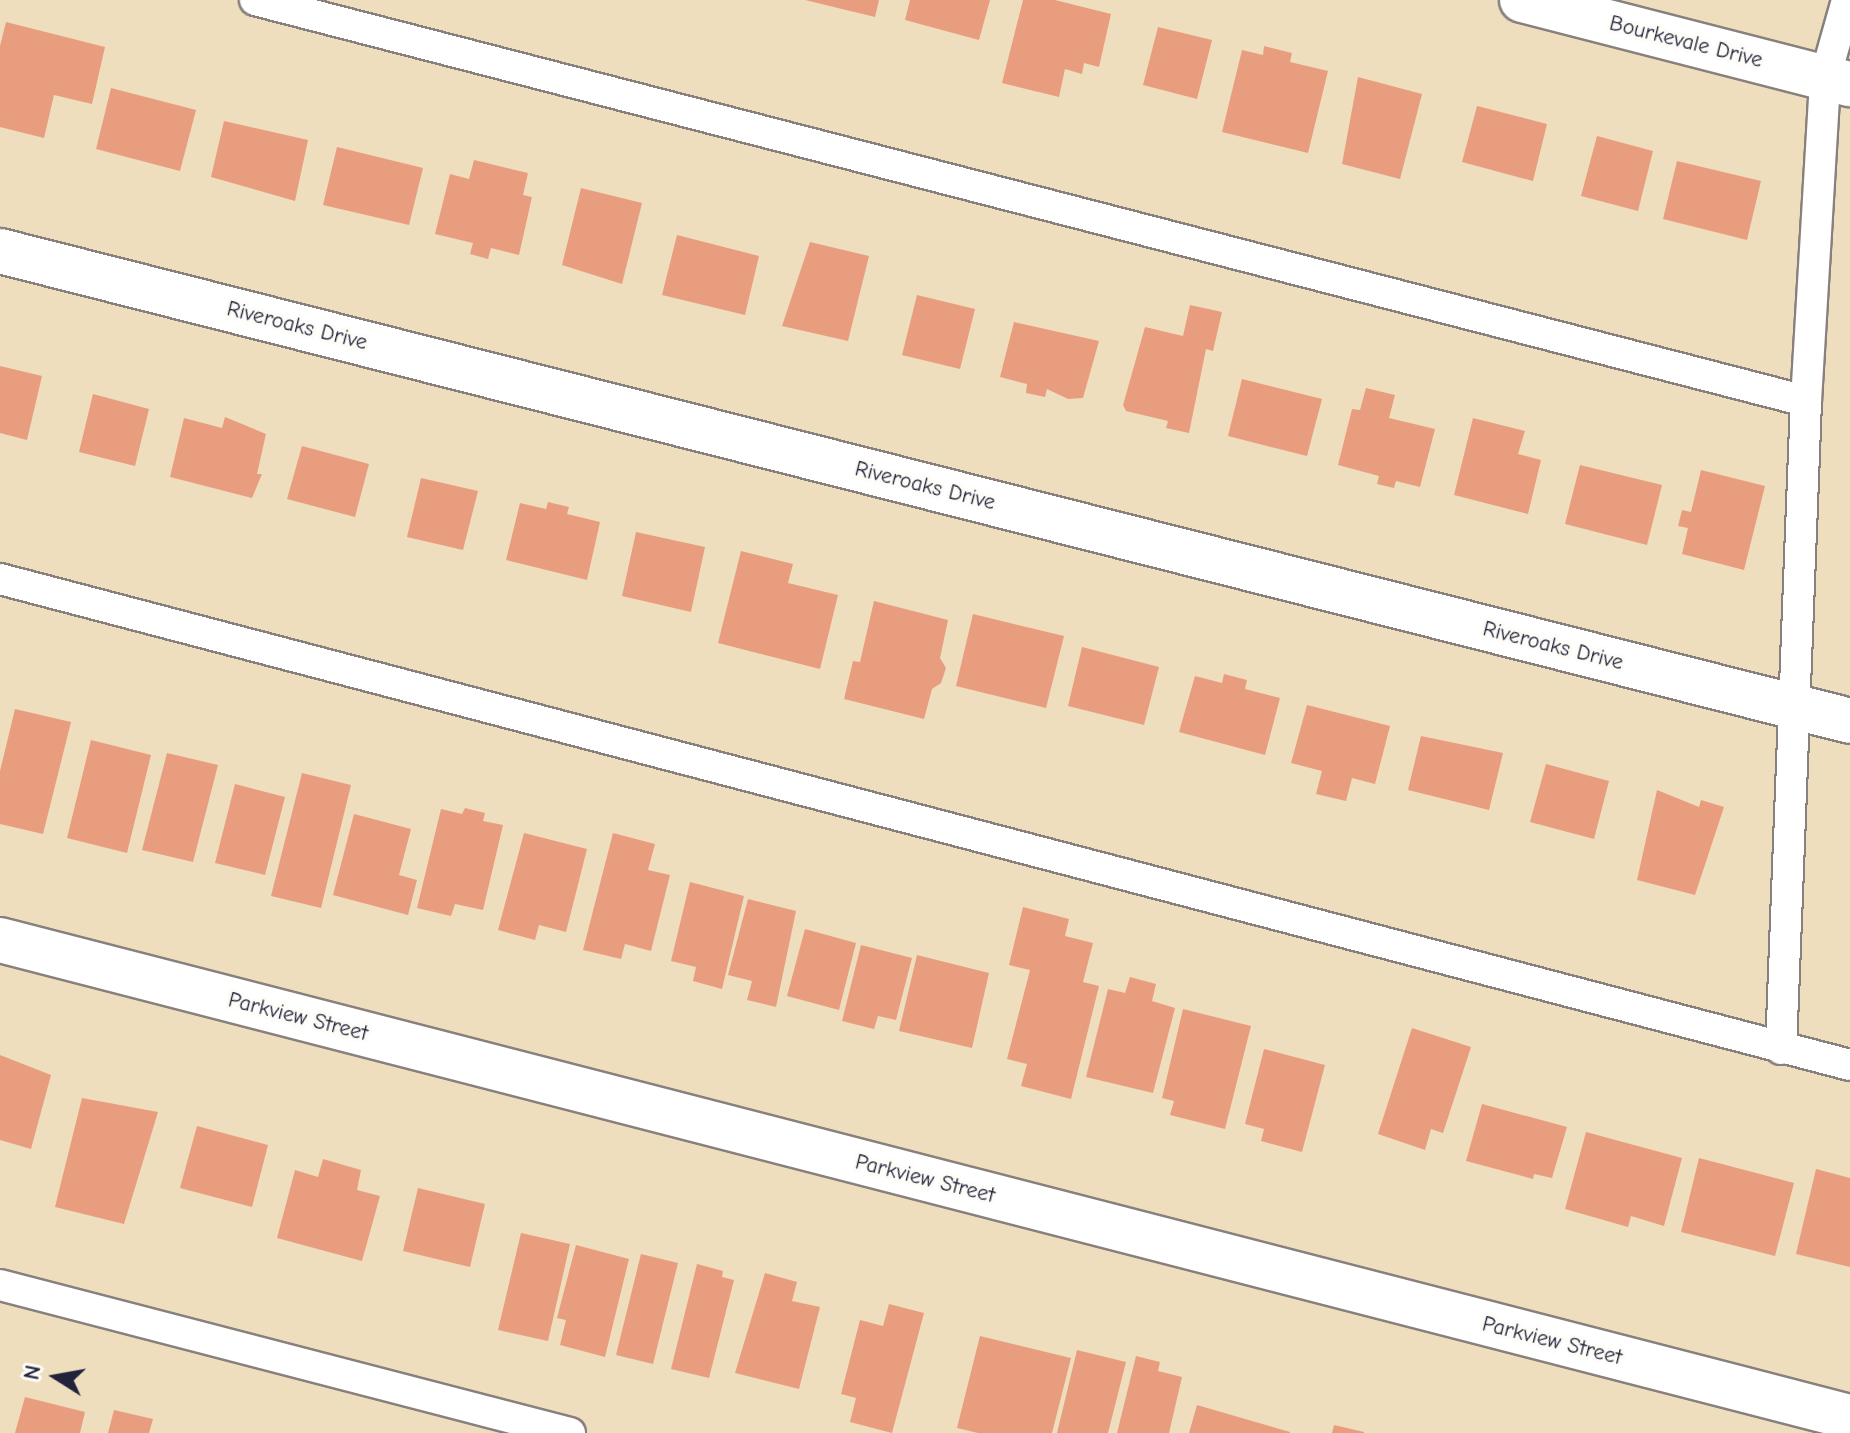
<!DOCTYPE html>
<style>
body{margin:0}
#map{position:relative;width:1850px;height:1433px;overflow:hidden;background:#eedebe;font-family:"Comic Neue",sans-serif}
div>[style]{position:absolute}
.building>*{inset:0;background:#e89e7e}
.roads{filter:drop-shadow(2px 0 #88807c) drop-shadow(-2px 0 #88807c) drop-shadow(0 2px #88807c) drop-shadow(0 -2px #88807c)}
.service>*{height:30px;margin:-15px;padding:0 15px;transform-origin:15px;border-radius:15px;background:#fff}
.minor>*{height:44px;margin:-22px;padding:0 22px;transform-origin:22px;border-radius:22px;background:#fff}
span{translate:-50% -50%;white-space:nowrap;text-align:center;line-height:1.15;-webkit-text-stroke:7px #fdfcf7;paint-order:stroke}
.street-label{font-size:22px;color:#22223b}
.north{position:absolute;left:16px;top:1337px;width:80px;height:80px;-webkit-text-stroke:6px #fdfcf7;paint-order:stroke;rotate:281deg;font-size:22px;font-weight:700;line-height:32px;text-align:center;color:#22223b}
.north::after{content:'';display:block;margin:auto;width:28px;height:36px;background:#22223b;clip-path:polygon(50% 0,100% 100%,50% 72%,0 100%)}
</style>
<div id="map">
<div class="building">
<i style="clip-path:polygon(805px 0,879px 0,875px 17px)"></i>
<i style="clip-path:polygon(910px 0,990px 0,979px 40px,905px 20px)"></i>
<i style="clip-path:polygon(1023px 0,1055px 0,1111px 14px,1099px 67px,1084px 63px,1082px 74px,1065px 69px,1059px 97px,1002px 83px)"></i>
<i style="clip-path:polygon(6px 22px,105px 47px,92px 104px,54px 95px,44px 138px,0 127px,0 46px)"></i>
<i style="clip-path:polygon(1158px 27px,1212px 40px,1197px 99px,1143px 85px)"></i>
<i style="clip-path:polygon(1264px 46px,1292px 53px,1290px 62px,1328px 71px,1308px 153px,1222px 132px,1242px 50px,1263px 55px)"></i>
<i style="clip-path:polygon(1358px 77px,1422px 94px,1400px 179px,1342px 164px)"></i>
<i style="clip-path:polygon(111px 88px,196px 110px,180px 171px,96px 149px)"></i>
<i style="clip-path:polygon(1477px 106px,1547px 124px,1533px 181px,1462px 162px)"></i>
<i style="clip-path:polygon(224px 121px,308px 140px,295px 201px,211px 177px)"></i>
<i style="clip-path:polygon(1597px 136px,1653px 151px,1638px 211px,1581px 196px)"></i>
<i style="clip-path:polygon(337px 147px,423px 168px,409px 225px,323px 205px)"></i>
<i style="clip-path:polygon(474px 160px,528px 173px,523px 195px,532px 197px,519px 255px,491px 248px,488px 259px,470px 254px,473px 243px,435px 234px,450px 174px,469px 179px)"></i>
<i style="clip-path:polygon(1677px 161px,1761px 181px,1747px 240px,1663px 219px)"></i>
<i style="clip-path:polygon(581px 188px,642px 203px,622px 284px,562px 265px)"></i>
<i style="clip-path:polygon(677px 235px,759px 256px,745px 315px,662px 295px)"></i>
<i style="clip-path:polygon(810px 242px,869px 256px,848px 341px,782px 326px)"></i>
<i style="clip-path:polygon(917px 295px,975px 309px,960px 369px,902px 355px)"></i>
<i style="clip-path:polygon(1190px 305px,1222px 312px,1213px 351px,1206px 349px,1189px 433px,1166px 428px,1168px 421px,1126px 411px,1123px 405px,1145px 327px,1183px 336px)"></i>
<i style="clip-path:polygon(1014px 322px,1099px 341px,1083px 398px,1068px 399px,1047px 389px,1045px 397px,1026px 393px,1027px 384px,1000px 377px)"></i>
<i style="clip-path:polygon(0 366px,42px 376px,27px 440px,0 433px)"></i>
<i style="clip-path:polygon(1242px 379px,1322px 399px,1307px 456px,1228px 436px)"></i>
<i style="clip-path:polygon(1366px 388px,1395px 395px,1389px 418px,1435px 429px,1420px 487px,1396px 481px,1394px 488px,1377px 484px,1379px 476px,1338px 465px,1352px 409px,1360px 410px)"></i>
<i style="clip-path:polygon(93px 394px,149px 409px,135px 466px,79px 452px)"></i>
<i style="clip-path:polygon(225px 417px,266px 434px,257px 474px,262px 474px,252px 498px,170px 477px,184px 418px,222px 428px)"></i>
<i style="clip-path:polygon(1473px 418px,1525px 431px,1518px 454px,1541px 460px,1528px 514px,1454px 495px)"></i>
<i style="clip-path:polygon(302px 446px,369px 464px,355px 517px,287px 499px)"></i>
<i style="clip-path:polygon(1580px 465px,1662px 485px,1647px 545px,1565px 524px)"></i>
<i style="clip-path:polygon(1701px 470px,1765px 486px,1744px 570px,1682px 554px,1688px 528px,1678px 526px,1682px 510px,1691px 512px)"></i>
<i style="clip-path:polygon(421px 478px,478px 491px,463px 550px,407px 537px)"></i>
<i style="clip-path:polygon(548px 502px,569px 507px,567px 514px,600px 522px,587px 580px,506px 560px,520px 503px,546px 509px)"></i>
<i style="clip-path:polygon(636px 532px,705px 547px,691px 612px,622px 596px)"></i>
<i style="clip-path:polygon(741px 551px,793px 564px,788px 583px,838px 595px,820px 669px,718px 643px)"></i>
<i style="clip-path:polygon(874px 601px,948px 620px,940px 658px,946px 668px,941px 683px,932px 689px,924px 719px,844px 699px,853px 661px,860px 662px)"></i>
<i style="clip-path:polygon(973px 614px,1064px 636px,1046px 708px,956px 686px)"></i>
<i style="clip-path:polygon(1082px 647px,1159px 667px,1144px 725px,1068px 706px)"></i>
<i style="clip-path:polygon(1224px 674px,1247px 680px,1245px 689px,1280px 698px,1265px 755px,1179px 732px,1195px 676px,1222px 683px)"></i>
<i style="clip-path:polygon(1307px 705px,1390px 726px,1375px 784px,1352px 778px,1346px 801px,1316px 794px,1322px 771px,1291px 763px)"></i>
<i style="clip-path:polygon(15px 709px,71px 722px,43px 834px,0 824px,0 771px)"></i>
<i style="clip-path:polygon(1421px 736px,1503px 753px,1489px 810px,1408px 790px)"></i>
<i style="clip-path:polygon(91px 740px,151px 755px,127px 853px,67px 838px)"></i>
<i style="clip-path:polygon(167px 753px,218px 765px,193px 862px,142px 850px)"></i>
<i style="clip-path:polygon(1546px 764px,1609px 781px,1594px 839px,1530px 822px)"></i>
<i style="clip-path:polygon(302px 773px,351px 785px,321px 908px,271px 896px)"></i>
<i style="clip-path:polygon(235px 784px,285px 797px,265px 875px,215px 863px)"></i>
<i style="clip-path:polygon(1657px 790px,1699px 807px,1701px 800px,1724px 807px,1695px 895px,1637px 880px)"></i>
<i style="clip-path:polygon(465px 808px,485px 813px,483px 821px,503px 825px,483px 910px,455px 904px,451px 916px,417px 908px,441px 809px,462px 814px)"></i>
<i style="clip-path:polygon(354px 814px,411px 829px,399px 875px,417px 880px,408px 915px,333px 895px)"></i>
<i style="clip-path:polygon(524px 833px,587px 849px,566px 932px,539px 925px,535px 940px,498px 930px)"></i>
<i style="clip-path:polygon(613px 833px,655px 844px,648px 870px,670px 875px,651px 951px,625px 944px,621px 959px,583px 950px)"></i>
<i style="clip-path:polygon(690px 882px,744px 896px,722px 989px,693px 981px,696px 967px,671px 961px)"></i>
<i style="clip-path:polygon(748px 899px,796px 911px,776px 1007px,747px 1000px,752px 981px,728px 975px)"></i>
<i style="clip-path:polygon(1023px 907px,1069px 919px,1065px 936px,1093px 943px,1083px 982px,1099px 986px,1071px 1099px,1021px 1086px,1027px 1064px,1007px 1059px,1030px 970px,1009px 965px)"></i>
<i style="clip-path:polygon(805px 929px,856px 943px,839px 1010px,787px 996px)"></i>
<i style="clip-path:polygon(861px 945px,912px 958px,896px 1020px,878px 1016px,874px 1029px,842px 1021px)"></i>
<i style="clip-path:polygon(917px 955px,989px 973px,972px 1048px,899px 1031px)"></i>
<i style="clip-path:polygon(1130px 977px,1156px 984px,1152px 1001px,1175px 1008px,1153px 1093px,1086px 1077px,1108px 989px,1125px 993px)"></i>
<i style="clip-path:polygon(1183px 1009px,1251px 1026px,1225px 1129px,1170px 1115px,1174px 1101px,1162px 1098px)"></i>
<i style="clip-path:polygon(1412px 1028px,1471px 1047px,1443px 1133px,1431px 1129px,1425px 1150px,1378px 1134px)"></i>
<i style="clip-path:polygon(1264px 1049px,1325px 1065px,1302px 1152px,1261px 1141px,1264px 1129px,1245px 1124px)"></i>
<i style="clip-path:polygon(0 1055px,51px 1075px,31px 1149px,0 1140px)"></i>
<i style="clip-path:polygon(82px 1098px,158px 1112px,124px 1224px,55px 1207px)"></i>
<i style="clip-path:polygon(1482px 1104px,1567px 1127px,1552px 1178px,1534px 1174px,1533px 1179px,1466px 1161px)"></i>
<i style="clip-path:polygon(197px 1126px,268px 1145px,252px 1207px,180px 1188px)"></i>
<i style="clip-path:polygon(1586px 1132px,1682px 1158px,1664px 1226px,1631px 1216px,1628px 1227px,1565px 1209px)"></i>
<i style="clip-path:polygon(1699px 1158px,1794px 1183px,1775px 1256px,1681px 1232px)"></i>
<i style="clip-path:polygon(323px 1159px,361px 1170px,357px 1190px,380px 1196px,362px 1261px,277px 1238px,295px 1170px,318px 1177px)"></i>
<i style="clip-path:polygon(1816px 1169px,1850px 1178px,1850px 1267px,1796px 1254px)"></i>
<i style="clip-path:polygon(418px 1188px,485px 1204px,470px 1267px,403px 1251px)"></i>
<i style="clip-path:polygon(521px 1233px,570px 1244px,548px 1341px,498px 1330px)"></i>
<i style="clip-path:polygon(576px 1245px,629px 1259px,605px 1357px,560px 1345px,566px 1320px,557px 1318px)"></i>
<i style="clip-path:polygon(641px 1254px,678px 1263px,653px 1364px,616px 1355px)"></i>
<i style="clip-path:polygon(697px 1264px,723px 1271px,722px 1277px,734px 1280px,709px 1378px,671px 1369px)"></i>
<i style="clip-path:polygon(765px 1273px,797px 1282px,792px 1301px,820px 1307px,799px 1389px,735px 1373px)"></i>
<i style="clip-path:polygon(889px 1304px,924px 1313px,892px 1433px,850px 1422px,856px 1398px,841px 1394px,860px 1320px,883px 1326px)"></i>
<i style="clip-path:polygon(980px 1336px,1071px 1358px,1052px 1433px,978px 1433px,957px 1428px)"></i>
<i style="clip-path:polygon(1077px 1350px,1126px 1362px,1108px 1433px,1057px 1433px)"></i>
<i style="clip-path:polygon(1136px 1356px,1160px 1362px,1158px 1371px,1182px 1377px,1169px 1433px,1117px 1433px)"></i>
<i style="clip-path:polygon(25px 1397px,85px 1412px,80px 1433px,15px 1433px)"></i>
<i style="clip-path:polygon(1197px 1405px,1290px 1432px,1290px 1433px,1189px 1433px)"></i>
<i style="clip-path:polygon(114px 1410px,153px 1419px,149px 1433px,108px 1433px)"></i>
<i style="clip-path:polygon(1334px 1425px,1364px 1432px,1364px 1433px,1332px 1433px)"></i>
</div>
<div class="roads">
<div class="service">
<i style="left:255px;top:0;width:1602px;rotate:14.5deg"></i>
<i style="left:0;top:579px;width:1913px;rotate:14.72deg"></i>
<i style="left:1781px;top:1049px;width:648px;rotate:-87.79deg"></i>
<i style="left:1806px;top:401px;width:324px;rotate:-86.6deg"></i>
<i style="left:1825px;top:78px;width:81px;rotate:-74.2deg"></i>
<i style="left:0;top:1285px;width:589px;rotate:14.56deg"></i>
</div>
<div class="minor">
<i style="left:1522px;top:0;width:339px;rotate:14.4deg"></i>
<i style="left:0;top:251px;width:1909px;rotate:14.25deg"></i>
<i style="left:0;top:940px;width:1911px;rotate:14.46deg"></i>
</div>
</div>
<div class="street-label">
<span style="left:1686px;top:42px;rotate:14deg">Bourkevale Drive</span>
<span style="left:297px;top:326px;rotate:14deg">Riveroaks Drive</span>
<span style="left:925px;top:486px;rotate:14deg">Riveroaks Drive</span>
<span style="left:1553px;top:646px;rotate:14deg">Riveroaks Drive</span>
<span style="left:298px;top:1017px;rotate:14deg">Parkview Street</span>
<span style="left:925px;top:1179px;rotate:14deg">Parkview Street</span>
<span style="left:1552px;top:1341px;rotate:14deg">Parkview Street</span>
</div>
<div class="north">N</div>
</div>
